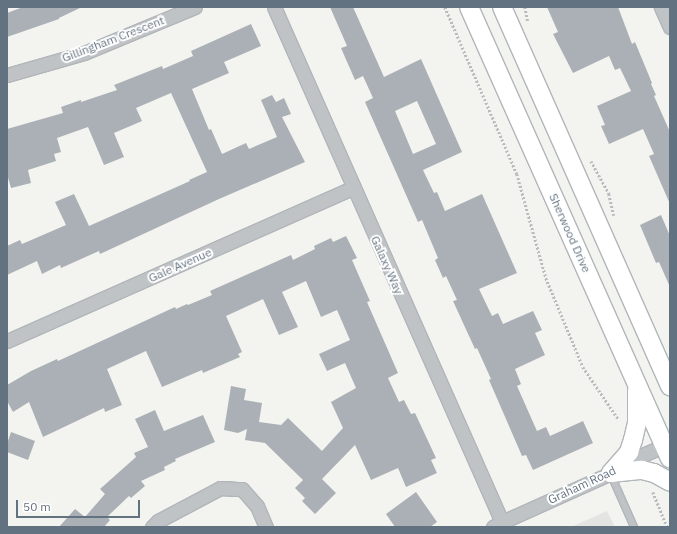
<!DOCTYPE html>
<style>
body{margin:0}
#map{position:relative;width:677px;height:534px;overflow:hidden;background:#f3f4ef;font-family:"IBM Plex Sans",sans-serif}
div>[style]{position:absolute}
.built>*{inset:0;background:#e4e5e3}
.building>*{inset:0;background:#aab0b5}
.path>*{height:2.5px;margin-top:-1.25px;transform-origin:0;background:repeating-linear-gradient(90deg,#b9bbbd 0 2px,transparent 0 4px)}
.roads{filter:drop-shadow(1px 0 #b1b6ba) drop-shadow(-1px 0 #b1b6ba) drop-shadow(0 1px #b1b6ba) drop-shadow(0 -1px #b1b6ba)}
.lane>*{height:6px;margin:-3px;padding:0 3px;transform-origin:3px;border-radius:3px;background:#bfc3c6}
.street>*{height:13px;margin:-6.5px;padding:0 6.5px;transform-origin:6.5px;border-radius:6.5px;background:#bfc3c6}
.secondary>*{height:18px;margin:-9px;padding:0 9px;transform-origin:9px;border-radius:9px;background:#fff}
span{translate:-50% -50%;white-space:nowrap;text-align:center;line-height:1.15;-webkit-text-stroke:4px #fff;paint-order:stroke}
.street-label{font-size:12px;color:#637280}
.frame{position:absolute;inset:0;border:8px solid #637280;pointer-events:none}
.scale{position:absolute;left:16px;top:500px;width:124px;height:18px;box-sizing:border-box;border:2px solid #637280;border-top:0;padding-left:5px;font-size:12px;line-height:14px;white-space:nowrap;color:#637280;-webkit-text-stroke:3px #fff;paint-order:stroke}
</style>
<div id="map">
<div class="built">
<i style="clip-path:polygon(607px 511px,615px 527px,571px 527px)"></i>
</div>
<div class="building">
<i style="clip-path:polygon(23px 7px,82px 7px,59px 18px,59px 19px,7px 37px,7px 13px)"></i>
<i style="clip-path:polygon(evenodd,330px 7px,353px 7px,384px 77px,421px 59px,462px 152px,423px 170px,434px 193px,437px 192px,445px 211px,482px 194px,517px 273px,479px 289px,492px 316px,498px 313px,503px 324px,533px 311px,542px 330px,535px 333px,545px 355px,515px 369px,521px 384px,517px 386px,537px 431px,546px 427px,550px 436px,583px 421px,593px 443px,533px 470px,526px 455px,522px 456px,489px 380px,491px 379px,477px 348px,475px 349px,453px 301px,457px 300px,446px 276px,443px 278px,435px 260px,438px 258px,422px 220px,418px 222px,365px 102px,373px 98px,363px 76px,355px 80px,341px 48px,347px 46px,330px 7px,417px 101px,436px 144px,413px 154px,395px 111px,417px 101px)"></i>
<i style="clip-path:polygon(547px 7px,618px 7px,632px 44px,635px 42px,652px 83px,651px 84px,656px 95px,654px 96px,670px 132px,670px 204px,649px 156px,654px 154px,643px 129px,609px 144px,601px 126px,605px 125px,597px 106px,631px 91px,620px 68px,615px 70px,609px 56px,573px 73px,553px 34px,558px 32px)"></i>
<i style="clip-path:polygon(251px 24px,261px 46px,224px 62px,229px 73px,192px 89px,209px 130px,211px 129px,222px 154px,246px 143px,249px 149px,277px 137px,261px 100px,272px 95px,276px 102px,284px 98px,291px 114px,282px 117px,305px 162px,219px 199px,100px 254px,99px 251px,61px 268px,60px 265px,42px 274px,37px 261px,7px 275px,7px 246px,20px 240px,22px 244px,66px 225px,55px 202px,74px 194px,89px 226px,190px 181px,189px 180px,207px 172px,171px 93px,136px 108px,142px 121px,114px 133px,124px 157px,104px 165px,88px 127px,57px 138px,61px 152px,54px 154px,56px 161px,28px 170px,31px 183px,11px 188px,7px 174px,7px 129px,63px 113px,61px 107px,81px 100px,81px 102px,117px 90px,114px 85px,162px 66px,163px 69px,193px 56px,191px 51px)"></i>
<i style="clip-path:polygon(661px 215px,670px 236px,670px 287px,659px 262px,656px 263px,640px 225px)"></i>
<i style="clip-path:polygon(346px 236px,357px 258px,352px 260px,370px 301px,367px 302px,398px 373px,388px 378px,399px 402px,404px 400px,411px 414px,415px 413px,436px 458px,431px 460px,437px 473px,406px 487px,398px 468px,371px 480px,355px 445px,322px 479px,336px 493px,315px 514px,302px 501px,305px 498px,295px 488px,303px 480px,265px 443px,245px 440px,247px 429px,238px 433px,224px 430px,231px 386px,246px 389px,244px 400px,262px 403px,259px 422px,281px 425px,288px 418px,322px 451px,343px 428px,331px 402px,356px 388px,345px 363px,327px 371px,319px 354px,350px 340px,337px 310px,321px 317px,306px 281px,282px 292px,298px 327px,279px 335px,263px 299px,226px 316px,242px 352px,238px 354px,240px 357px,203px 373px,202px 370px,162px 387px,146px 351px,107px 369px,122px 405px,105px 412px,104px 408px,43px 437px,29px 402px,13px 412px,7px 401px,7px 385px,31px 371px,57px 359px,58px 361px,175px 307px,176px 309px,187px 304px,188px 305px,212px 295px,210px 291px,291px 255px,293px 260px,315px 249px,314px 246px,331px 238px,333px 242px)"></i>
<i style="clip-path:polygon(155px 410px,164px 431px,203px 415px,215px 442px,175px 459px,176px 461px,164px 467px,165px 470px,141px 481px,145px 486px,131px 498px,129px 496px,107px 517px,110px 520px,104px 527px,59px 527px,75px 509px,85px 517px,105px 494px,100px 489px,136px 457px,134px 453px,148px 447px,135px 419px)"></i>
<i style="clip-path:polygon(11px 432px,35px 441px,28px 460px,7px 452px,7px 444px)"></i>
<i style="clip-path:polygon(416px 492px,437px 522px,430px 527px,395px 527px,386px 514px)"></i>
</div>
<div class="path">
<i style="left:445px;top:7px;width:182px;rotate:66.7deg"></i>
<i style="left:517px;top:174px;width:108px;rotate:74.4deg"></i>
<i style="left:546px;top:278px;width:96px;rotate:67.4deg"></i>
<i style="left:583px;top:367px;width:64px;rotate:55.8deg"></i>
<i style="left:525px;top:7px;width:15px;rotate:79deg"></i>
<i style="left:591px;top:161px;width:38px;rotate:61deg"></i>
<i style="left:609px;top:194px;width:22px;rotate:77deg"></i>
<i style="left:653px;top:492px;width:38px;rotate:68deg"></i>
</div>
<div class="roads">
<div class="lane">
<i style="left:611px;top:475px;width:57px;rotate:66.1deg"></i>
</div>
<div class="street">
<i style="left:274px;top:7px;width:563px;rotate:66.12deg"></i>
<i style="left:661px;top:7px;width:22px;rotate:66deg"></i>
<i style="left:7px;top:75px;width:80px;rotate:-15.9deg"></i>
<i style="left:84px;top:53px;width:120px;rotate:-22.5deg"></i>
<i style="left:7px;top:341px;width:378px;rotate:-23.9deg"></i>
<i style="left:152px;top:527px;width:8px;rotate:-45deg"></i>
<i style="left:158px;top:521px;width:70px;rotate:-28deg"></i>
<i style="left:220px;top:488px;width:22px;rotate:3deg"></i>
<i style="left:242px;top:489px;width:23px;rotate:49deg"></i>
<i style="left:257px;top:506px;width:23px;rotate:67deg"></i>
<i style="left:493px;top:527px;width:10px;rotate:-29deg"></i>
<i style="left:502px;top:522px;width:120px;rotate:-24.2deg"></i>
<i style="left:611px;top:473px;width:29px;rotate:-31deg"></i>
<i style="left:636px;top:458px;width:37px;rotate:-24deg"></i>
</div>
<div class="secondary">
<i style="left:469px;top:7px;width:494px;rotate:66deg"></i>
<i style="left:502px;top:7px;width:415px;rotate:66.1deg"></i>
<i style="left:611px;top:473px;width:28px;rotate:-49deg"></i>
<i style="left:629px;top:452px;width:13px;rotate:-72deg"></i>
<i style="left:633px;top:440px;width:18px;rotate:-77deg"></i>
<i style="left:637px;top:422px;width:31px;rotate:-90deg"></i>
<i style="left:611px;top:473px;width:31px;rotate:-6deg"></i>
<i style="left:642px;top:470px;width:12px;rotate:14deg"></i>
<i style="left:654px;top:473px;width:18px;rotate:29deg"></i>
</div>
</div>
<div class="street-label">
<span style="left:113px;top:39px;rotate:-21deg">Gillingham Crescent</span>
<span style="left:570px;top:233px;rotate:66deg">Sherwood Drive</span>
<span style="left:180px;top:265px;rotate:-24deg">Gale Avenue</span>
<span style="left:387px;top:265px;rotate:66deg">Galaxy Way</span>
<span style="left:582px;top:485px;rotate:-25deg">Graham Road</span>
</div>
<div class="frame"></div>
<div class="scale">50 m</div>
</div>
